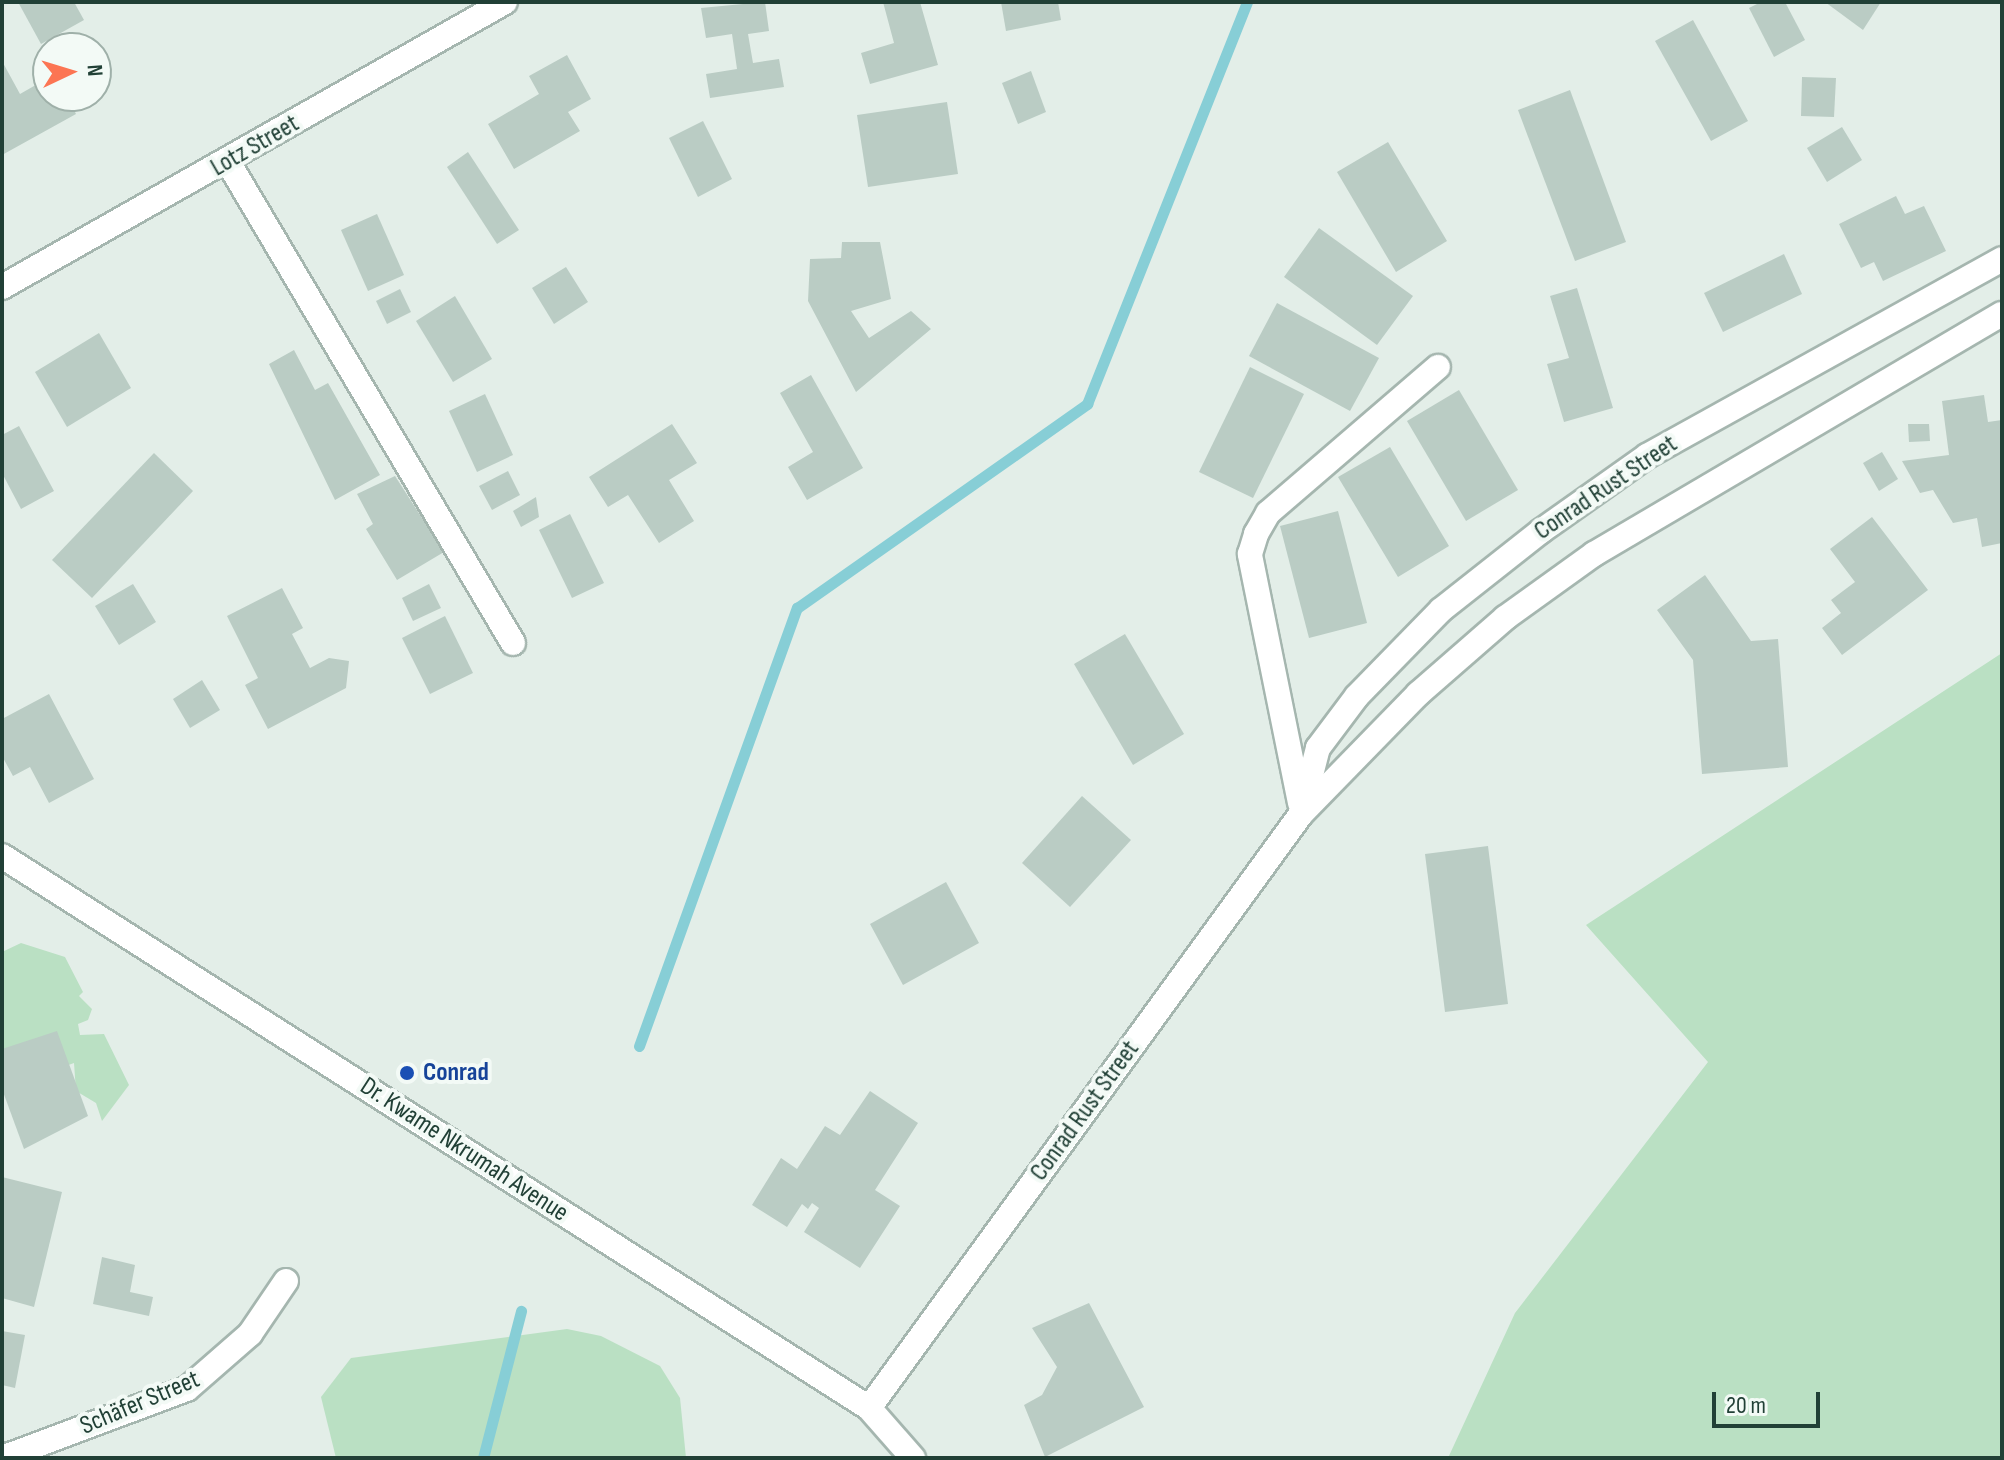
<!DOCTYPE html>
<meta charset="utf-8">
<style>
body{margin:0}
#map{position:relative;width:2004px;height:1460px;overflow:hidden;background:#e3eee8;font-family:"Sofia Sans Condensed",sans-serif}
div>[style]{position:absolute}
.green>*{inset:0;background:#bae0c3}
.stream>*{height:11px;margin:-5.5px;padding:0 5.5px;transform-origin:5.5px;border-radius:5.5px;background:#87ced6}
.building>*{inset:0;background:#baccc4}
.roads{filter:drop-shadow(2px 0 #a5b6af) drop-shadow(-2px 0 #a5b6af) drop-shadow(0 2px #a5b6af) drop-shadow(0 -2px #a5b6af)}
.minor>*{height:24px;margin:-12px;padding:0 12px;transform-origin:12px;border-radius:12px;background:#fff}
.dots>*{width:22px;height:22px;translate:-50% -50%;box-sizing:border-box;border:4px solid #f3faf6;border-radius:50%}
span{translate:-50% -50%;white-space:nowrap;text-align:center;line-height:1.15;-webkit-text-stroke:8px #f3faf6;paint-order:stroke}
.street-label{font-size:26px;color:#214036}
.transit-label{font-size:26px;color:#164399;font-weight:700}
.left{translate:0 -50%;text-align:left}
.frame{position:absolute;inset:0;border:4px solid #214036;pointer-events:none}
.north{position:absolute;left:32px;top:32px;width:80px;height:80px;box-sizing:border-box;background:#f3faf6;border:2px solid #9fb0a9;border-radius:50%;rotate:86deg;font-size:22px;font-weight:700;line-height:32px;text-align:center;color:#214036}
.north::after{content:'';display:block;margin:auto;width:28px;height:36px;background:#fc7553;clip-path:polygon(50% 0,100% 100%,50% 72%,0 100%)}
.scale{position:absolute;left:1712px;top:1392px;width:108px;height:36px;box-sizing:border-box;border:4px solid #214036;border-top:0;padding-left:10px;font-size:24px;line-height:28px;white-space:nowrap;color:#214036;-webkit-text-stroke:6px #f3faf6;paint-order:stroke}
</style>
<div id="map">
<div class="green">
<i style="clip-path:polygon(2002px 653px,2002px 1458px,1448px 1458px,1515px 1313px,1708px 1062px,1586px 925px)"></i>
<i style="clip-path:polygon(21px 943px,65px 957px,83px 992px,79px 996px,92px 1009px,88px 1020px,78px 1024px,80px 1035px,104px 1034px,129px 1085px,102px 1121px,96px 1103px,76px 1091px,74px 1063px,60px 1068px,2px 1053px,2px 952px)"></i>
<i style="clip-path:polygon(567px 1329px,601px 1336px,660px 1366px,680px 1398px,686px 1458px,336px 1458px,321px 1397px,351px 1358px)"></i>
</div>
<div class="stream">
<i style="left:639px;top:1046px;width:466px;rotate:-70.2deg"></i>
<i style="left:797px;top:608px;width:355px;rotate:-35.1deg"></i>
<i style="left:1087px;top:404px;width:433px;rotate:-68.3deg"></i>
<i style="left:483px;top:1458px;width:152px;rotate:-75.5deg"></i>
</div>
<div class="building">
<i style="clip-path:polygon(18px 2px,74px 2px,84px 20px,41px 44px)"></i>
<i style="clip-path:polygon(765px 2px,769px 31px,748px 34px,753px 63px,779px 59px,784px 87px,710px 98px,706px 74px,737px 69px,732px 34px,706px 38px,701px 8px)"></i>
<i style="clip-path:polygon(883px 2px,920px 2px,938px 65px,870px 84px,861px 53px,894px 43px)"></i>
<i style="clip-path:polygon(1001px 2px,1058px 2px,1061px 20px,1006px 31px)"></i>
<i style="clip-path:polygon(1761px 2px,1785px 2px,1805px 40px,1774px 57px,1749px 8px)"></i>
<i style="clip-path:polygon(1825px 2px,1881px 2px,1863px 30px)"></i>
<i style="clip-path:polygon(1693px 20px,1748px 121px,1711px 141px,1655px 41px)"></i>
<i style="clip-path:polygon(567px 55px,591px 99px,568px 112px,580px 131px,514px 169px,488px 124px,539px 94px,529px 76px)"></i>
<i style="clip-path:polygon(2px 61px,20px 94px,48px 78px,48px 96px,67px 96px,76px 114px,2px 155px)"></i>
<i style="clip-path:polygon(1031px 71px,1046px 112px,1018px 124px,1002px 83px)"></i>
<i style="clip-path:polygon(1802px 77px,1836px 78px,1834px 117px,1801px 116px)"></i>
<i style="clip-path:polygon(1570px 90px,1626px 242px,1575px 261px,1518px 110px)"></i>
<i style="clip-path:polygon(947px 102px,958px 174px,868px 187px,857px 115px)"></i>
<i style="clip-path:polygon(703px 121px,732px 179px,698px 197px,669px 138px)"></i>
<i style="clip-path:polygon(1842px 127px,1862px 160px,1827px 182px,1807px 148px)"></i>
<i style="clip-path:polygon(1388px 142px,1447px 241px,1396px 272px,1337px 172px)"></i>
<i style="clip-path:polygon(468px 152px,519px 230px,497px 244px,447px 167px)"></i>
<i style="clip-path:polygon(1896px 196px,1905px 214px,1924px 206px,1946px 251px,1883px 281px,1874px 262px,1861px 268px,1839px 224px)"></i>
<i style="clip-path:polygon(377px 214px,404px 275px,368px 291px,341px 230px)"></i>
<i style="clip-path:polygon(1319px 228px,1413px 296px,1377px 345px,1284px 277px)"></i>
<i style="clip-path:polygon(842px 242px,880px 242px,891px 299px,851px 311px,869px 338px,911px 311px,931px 329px,856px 392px,808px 301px,810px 259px,841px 258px)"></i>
<i style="clip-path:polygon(1784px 254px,1802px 294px,1723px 332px,1704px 293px)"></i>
<i style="clip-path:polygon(566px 267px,588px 302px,554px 324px,532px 288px)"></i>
<i style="clip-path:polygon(1577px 288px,1613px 408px,1564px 422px,1547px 364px,1569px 358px,1550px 296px)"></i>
<i style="clip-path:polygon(400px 289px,411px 312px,387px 324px,376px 301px)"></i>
<i style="clip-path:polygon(455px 296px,492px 359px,453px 382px,416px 321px)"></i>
<i style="clip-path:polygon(1277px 303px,1379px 358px,1350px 411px,1249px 356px)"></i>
<i style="clip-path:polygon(99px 333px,131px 388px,67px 427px,35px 372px)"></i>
<i style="clip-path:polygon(294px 350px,315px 390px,328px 383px,380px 475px,335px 500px,269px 364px)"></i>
<i style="clip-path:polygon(1250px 367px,1304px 394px,1253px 498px,1199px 472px)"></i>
<i style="clip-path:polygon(811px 375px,863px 468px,807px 500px,788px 467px,813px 452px,780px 393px)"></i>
<i style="clip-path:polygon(1459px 390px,1518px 490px,1466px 521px,1407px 421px)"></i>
<i style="clip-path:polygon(485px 394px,513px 455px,477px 472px,449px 411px)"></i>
<i style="clip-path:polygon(1984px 395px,1988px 422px,2002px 420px,2002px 543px,1982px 547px,1977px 518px,1953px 523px,1933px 490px,1920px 493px,1902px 461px,1949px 455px,1942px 401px)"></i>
<i style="clip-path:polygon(672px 424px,697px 463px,669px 480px,694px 521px,659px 543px,628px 495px,608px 507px,589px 477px)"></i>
<i style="clip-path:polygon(1908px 424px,1929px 424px,1930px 441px,1909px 442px)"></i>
<i style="clip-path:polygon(19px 426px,54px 491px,21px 509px,2px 473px,2px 435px)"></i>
<i style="clip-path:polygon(1390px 447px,1449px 546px,1398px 577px,1338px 477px)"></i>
<i style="clip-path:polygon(1882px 452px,1898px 479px,1879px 491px,1863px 463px)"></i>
<i style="clip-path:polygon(154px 453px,193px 491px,92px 598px,52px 560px)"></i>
<i style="clip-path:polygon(508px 471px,520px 495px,492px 510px,479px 486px)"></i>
<i style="clip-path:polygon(395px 476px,444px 552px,397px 580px,366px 529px,373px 524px,357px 494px)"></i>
<i style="clip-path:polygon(536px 497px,539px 517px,521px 527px,513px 511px)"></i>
<i style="clip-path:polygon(1338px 511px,1367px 623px,1309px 638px,1280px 526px)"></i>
<i style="clip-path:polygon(570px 514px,604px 583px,572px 598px,539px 530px)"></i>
<i style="clip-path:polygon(1872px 517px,1928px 590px,1842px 655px,1822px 628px,1841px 613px,1831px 600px,1855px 582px,1830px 549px)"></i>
<i style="clip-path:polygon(1705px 575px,1751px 641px,1778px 639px,1788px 767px,1702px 774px,1693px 660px,1657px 610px)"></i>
<i style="clip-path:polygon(133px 584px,156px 622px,119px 645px,95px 606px)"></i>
<i style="clip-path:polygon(429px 584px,441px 608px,413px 621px,402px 598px)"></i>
<i style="clip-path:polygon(282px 588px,303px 628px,292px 634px,310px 668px,329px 658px,349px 661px,346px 688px,268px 729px,245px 685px,258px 678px,227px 616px)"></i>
<i style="clip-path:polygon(445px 616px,473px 673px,430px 694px,402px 638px)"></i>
<i style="clip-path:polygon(1125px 634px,1184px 734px,1133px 765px,1074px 664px)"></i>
<i style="clip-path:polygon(202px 680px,220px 710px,190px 728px,173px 699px)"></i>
<i style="clip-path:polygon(49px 694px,94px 779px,49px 803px,30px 767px,13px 776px,2px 756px,2px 719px)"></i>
<i style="clip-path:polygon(1082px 796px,1131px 840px,1070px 907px,1022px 863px)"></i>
<i style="clip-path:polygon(1488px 846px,1508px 1004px,1445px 1012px,1425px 854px)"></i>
<i style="clip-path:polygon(946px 882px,979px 943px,903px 985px,870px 924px)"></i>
<i style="clip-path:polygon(57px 1031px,88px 1116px,24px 1149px,2px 1089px,2px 1049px)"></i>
<i style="clip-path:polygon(870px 1091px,918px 1123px,875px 1190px,900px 1206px,860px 1268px,804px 1232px,819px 1208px,812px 1203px,808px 1209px,802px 1204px,787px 1227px,752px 1205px,781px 1158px,797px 1169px,825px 1126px,840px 1135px)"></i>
<i style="clip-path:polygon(2px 1177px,62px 1192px,34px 1307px,2px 1298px)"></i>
<i style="clip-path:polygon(102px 1257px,135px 1265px,130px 1292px,153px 1297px,149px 1316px,93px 1304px)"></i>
<i style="clip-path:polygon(1089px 1303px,1144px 1407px,1045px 1457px,1024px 1405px,1042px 1395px,1057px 1367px,1032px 1328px)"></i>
<i style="clip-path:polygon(2px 1331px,25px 1335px,15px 1388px,2px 1385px)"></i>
</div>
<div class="roads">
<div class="minor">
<i style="left:228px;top:162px;width:559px;rotate:59.35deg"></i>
<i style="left:2px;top:287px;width:578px;rotate:-29.54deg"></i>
<i style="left:1300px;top:803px;width:254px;rotate:-101.4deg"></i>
<i style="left:1250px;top:554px;width:21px;rotate:-73deg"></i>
<i style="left:1256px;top:534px;width:24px;rotate:-60deg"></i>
<i style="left:1268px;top:513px;width:224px;rotate:-40.7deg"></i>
<i style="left:1301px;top:814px;width:68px;rotate:-75.6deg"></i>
<i style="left:1318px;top:748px;width:65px;rotate:-53.1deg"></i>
<i style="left:1357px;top:696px;width:120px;rotate:-45.7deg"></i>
<i style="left:1441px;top:610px;width:127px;rotate:-38.3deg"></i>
<i style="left:1541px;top:531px;width:130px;rotate:-35.3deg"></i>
<i style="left:1647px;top:456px;width:406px;rotate:-29deg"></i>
<i style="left:2px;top:856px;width:1028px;rotate:32.48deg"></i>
<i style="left:869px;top:1408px;width:67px;rotate:48.7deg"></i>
<i style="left:869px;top:1408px;width:734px;rotate:-53.97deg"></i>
<i style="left:1301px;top:814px;width:168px;rotate:-45.7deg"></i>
<i style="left:1418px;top:694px;width:116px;rotate:-41.1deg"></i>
<i style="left:1505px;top:618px;width:110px;rotate:-35.7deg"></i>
<i style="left:1594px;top:554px;width:473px;rotate:-30.5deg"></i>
<i style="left:2px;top:1458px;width:197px;rotate:-20.5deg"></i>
<i style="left:187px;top:1389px;width:84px;rotate:-41.1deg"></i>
<i style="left:250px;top:1334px;width:64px;rotate:-55.8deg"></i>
</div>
</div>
<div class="dots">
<i style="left:407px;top:1073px;background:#1a4fb4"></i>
</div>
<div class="street-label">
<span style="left:255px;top:146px;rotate:-30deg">Lotz Street</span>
<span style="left:1606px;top:488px;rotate:-34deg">Conrad Rust Street</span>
<span style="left:1085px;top:1111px;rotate:-54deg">Conrad Rust Street</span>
<span style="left:464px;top:1150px;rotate:33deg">Dr. Kwame Nkrumah Avenue</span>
<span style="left:140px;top:1403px;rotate:-23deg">Schäfer Street</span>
</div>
<div class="transit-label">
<span class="left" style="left:423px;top:1073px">Conrad</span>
</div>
<div class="frame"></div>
<div class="north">N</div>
<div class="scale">20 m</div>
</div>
